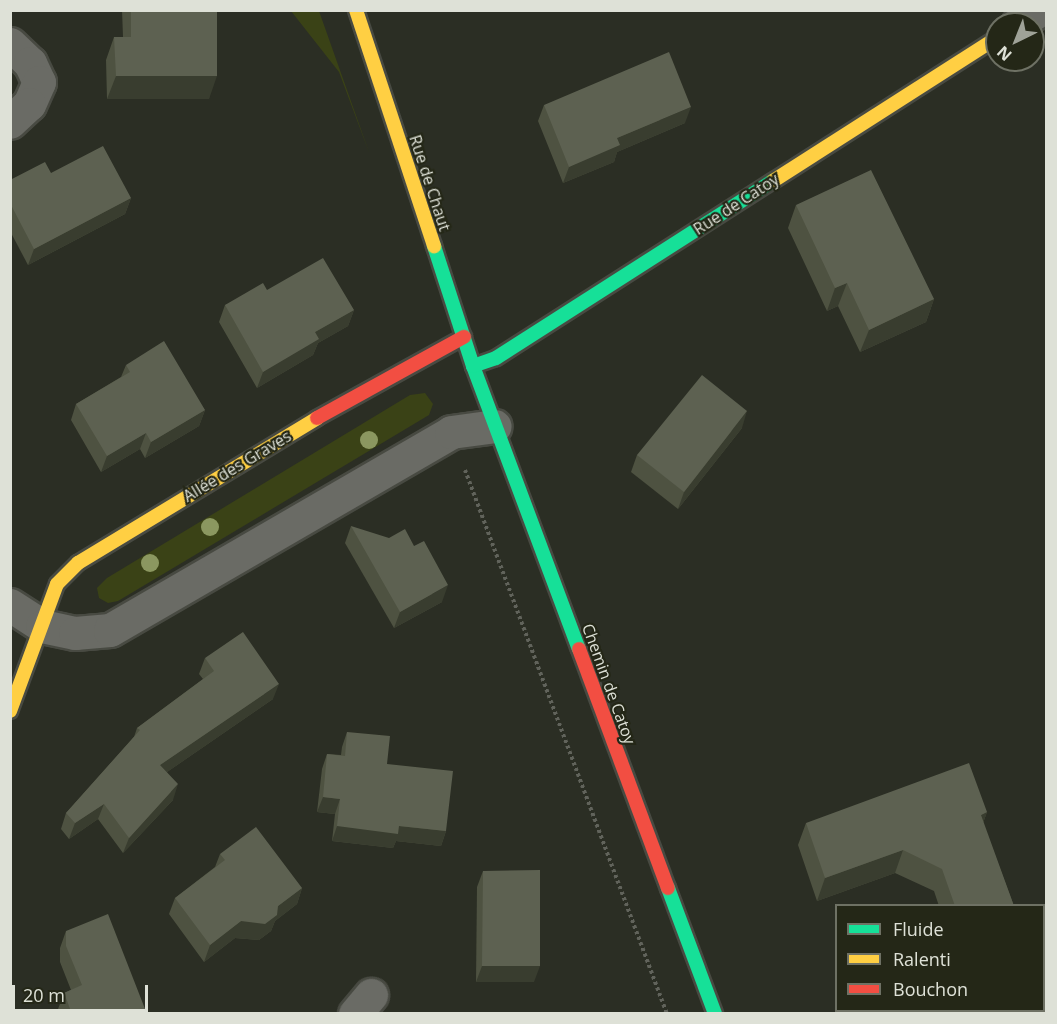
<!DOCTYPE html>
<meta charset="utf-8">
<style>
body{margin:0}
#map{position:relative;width:1057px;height:1024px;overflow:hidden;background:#2b2e24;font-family:"Open Sans",sans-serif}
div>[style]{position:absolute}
.green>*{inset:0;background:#3a4216}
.path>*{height:4px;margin-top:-2px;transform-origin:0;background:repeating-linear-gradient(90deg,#61635b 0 3px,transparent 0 6px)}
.roads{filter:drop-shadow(2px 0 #484a42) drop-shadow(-2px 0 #484a42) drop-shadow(0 2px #484a42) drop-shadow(0 -2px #484a42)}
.street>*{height:33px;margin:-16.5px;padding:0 16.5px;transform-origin:16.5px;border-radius:16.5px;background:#6a6b65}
.fast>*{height:14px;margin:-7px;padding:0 7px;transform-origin:7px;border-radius:7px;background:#16e098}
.slow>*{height:14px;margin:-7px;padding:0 7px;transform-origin:7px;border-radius:7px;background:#ffcf43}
.jam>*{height:14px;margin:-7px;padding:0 7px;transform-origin:7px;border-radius:7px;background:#f24e42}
.trees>*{width:18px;height:18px;margin:-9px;border-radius:50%;background:#8b9760}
.wall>*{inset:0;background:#4e5241}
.shaded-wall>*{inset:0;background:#393d2f}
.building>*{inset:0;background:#5d6151}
span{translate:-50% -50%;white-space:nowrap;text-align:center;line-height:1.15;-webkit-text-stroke:4.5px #242717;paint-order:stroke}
.street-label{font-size:16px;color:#dee1d7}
.frame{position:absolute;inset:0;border:12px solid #dee1d7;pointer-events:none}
.legend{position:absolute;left:835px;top:904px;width:210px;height:108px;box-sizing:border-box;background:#242717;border:2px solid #6e7164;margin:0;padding:8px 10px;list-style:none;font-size:18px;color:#dee1d7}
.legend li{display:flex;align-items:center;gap:12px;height:30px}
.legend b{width:30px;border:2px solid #6e7164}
.north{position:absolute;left:985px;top:12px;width:60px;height:60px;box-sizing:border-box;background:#242717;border:2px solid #6e7164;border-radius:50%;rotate:223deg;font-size:16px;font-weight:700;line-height:24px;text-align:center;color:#dee1d7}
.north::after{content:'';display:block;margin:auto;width:21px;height:27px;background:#9fa298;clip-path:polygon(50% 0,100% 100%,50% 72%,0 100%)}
.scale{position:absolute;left:12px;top:985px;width:136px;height:27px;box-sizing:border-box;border:3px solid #dee1d7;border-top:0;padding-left:8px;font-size:18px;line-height:21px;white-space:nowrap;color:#dee1d7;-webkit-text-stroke:4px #242717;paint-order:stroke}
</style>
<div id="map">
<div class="green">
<i style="clip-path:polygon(291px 11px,319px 11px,370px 155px,339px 72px)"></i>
<i style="clip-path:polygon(425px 393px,433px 404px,429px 415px,118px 601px,108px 603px,99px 598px,97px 588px,107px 578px,410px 395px)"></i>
</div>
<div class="path">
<i style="left:465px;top:470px;width:580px;rotate:69.63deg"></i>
</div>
<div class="roads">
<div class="street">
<i style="left:1018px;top:24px;width:25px;rotate:-34deg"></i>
<i style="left:10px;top:44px;width:28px;rotate:44deg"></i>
<i style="left:30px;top:63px;width:21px;rotate:65deg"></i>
<i style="left:39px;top:82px;width:24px;rotate:114deg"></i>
<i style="left:29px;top:104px;width:26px;rotate:137deg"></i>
<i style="left:10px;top:605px;width:38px;rotate:33deg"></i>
<i style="left:42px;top:626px;width:34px;rotate:12deg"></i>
<i style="left:75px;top:633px;width:35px;rotate:-5deg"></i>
<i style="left:110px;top:630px;width:394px;rotate:-30.1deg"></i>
<i style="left:451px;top:432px;width:44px;rotate:-7.8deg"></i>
<i style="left:355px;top:1014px;width:25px;rotate:-50deg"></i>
</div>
<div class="fast">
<i style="left:434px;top:246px;width:126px;rotate:72deg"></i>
<i style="left:473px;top:366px;width:302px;rotate:69.5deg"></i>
<i style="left:473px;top:366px;width:24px;rotate:-19deg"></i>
<i style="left:496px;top:358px;width:329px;rotate:-32.6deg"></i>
<i style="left:668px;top:888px;width:134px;rotate:69.5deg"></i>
</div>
<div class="slow">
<i style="left:356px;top:10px;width:249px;rotate:71.7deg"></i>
<i style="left:773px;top:181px;width:266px;rotate:-32.6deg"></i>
<i style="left:10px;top:711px;width:135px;rotate:-69.7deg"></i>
<i style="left:57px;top:584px;width:30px;rotate:-45deg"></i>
<i style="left:78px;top:563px;width:280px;rotate:-31.2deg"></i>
</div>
<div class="jam">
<i style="left:317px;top:418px;width:168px;rotate:-28.9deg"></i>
<i style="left:579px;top:649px;width:255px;rotate:69.6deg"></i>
</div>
</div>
<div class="trees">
<i style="left:369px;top:440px"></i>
<i style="left:210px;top:527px"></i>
<i style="left:150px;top:563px"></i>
</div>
<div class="wall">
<i style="clip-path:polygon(122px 10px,217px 10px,209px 99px,107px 99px,106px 60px,114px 37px,123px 37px)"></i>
<i style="clip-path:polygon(544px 105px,685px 123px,617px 152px,614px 162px,563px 183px,538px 121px)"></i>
<i style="clip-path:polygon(51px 173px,131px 198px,125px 214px,28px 265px,10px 231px,10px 180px)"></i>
<i style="clip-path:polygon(796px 205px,934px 299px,926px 322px,860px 352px,838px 306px,827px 311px,788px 228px)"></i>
<i style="clip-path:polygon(267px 290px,354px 310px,348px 326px,318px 343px,313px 355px,257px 388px,219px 322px,225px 305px)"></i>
<i style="clip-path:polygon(126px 365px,205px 410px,199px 426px,145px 458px,140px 449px,101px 472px,71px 420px,76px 404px,121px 377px)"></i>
<i style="clip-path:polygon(742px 428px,678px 509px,631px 472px,637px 455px)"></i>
<i style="clip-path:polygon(351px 526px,442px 602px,394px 628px,345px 543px)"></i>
<i style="clip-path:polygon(205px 658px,273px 699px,167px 772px,173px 800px,123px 853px,98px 819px,69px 839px,61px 829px,66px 813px,134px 737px,137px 728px,203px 679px,199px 674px)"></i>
<i style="clip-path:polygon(347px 732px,387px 764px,446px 831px,441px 846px,396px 841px,393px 848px,332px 841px,335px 814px,317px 812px,322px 769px,327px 754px,341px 755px,342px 747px)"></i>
<i style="clip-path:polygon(987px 812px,983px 823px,1014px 906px,939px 906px,934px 891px,895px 873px,817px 901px,798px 845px,806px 823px)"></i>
<i style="clip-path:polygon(220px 854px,302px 888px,297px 904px,275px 921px,271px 931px,259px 940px,235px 938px,204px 962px,169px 914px,175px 898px,215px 867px)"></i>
<i style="clip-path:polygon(483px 871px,534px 982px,476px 982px,477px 887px)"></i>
<i style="clip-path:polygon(66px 931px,147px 1014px,59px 1014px,58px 1009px,64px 993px,71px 990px,60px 962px,60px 948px)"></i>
</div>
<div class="shaded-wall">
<i style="clip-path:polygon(116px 76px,217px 76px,209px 99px,107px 99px)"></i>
<i style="clip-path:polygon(691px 107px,685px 123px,617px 152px,614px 162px,563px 183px,569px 167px,617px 138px)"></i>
<i style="clip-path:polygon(131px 198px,125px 214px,28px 265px,34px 249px)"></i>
<i style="clip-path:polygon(847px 283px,838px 306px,827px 311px,835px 288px)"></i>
<i style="clip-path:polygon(934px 299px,926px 322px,860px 352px,869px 330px)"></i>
<i style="clip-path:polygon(354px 310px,348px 326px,318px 343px,313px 355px,257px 388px,263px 372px,315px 332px)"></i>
<i style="clip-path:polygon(205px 410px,199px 426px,145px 458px,151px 442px)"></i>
<i style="clip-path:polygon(747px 411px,742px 428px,678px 509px,684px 492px)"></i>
<i style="clip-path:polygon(146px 433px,140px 449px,101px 472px,107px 456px)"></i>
<i style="clip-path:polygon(448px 585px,442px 602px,394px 628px,400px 612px)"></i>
<i style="clip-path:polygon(279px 684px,273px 699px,154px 781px,160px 765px)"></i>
<i style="clip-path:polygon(178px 784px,173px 800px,123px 853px,129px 838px)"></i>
<i style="clip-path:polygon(323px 797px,340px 799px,335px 814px,317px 812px)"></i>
<i style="clip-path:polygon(104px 804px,98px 819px,69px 839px,75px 823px)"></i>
<i style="clip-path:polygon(987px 812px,979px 834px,981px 815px)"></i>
<i style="clip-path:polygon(337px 826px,399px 826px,446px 831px,441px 846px,396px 841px,393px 848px,332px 841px)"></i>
<i style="clip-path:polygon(903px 850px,895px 873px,817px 901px,825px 878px)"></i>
<i style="clip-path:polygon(302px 888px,297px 904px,275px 921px,271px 931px,259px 940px,235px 938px,204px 962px,210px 945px,241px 921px,278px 906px)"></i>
<i style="clip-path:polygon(482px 966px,540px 966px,534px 982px,476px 982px)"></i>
</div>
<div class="building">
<i style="clip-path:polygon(131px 10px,217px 10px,217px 76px,116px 76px,114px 37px,131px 37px)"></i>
<i style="clip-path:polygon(669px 52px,691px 107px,617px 138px,620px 145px,569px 167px,544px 105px)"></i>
<i style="clip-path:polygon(103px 146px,131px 198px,34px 249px,10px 203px,10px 180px,45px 162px,51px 173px)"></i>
<i style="clip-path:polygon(871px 170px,934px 299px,869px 330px,847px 283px,835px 288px,796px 205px)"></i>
<i style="clip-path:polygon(323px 258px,354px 310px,315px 332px,319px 339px,263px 372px,225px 305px,263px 283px,267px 290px)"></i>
<i style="clip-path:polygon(164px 341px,205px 410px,151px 442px,146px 433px,107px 456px,76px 404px,130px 372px,126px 365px)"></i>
<i style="clip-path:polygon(702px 375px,747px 411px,684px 492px,637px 455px)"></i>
<i style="clip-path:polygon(351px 526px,389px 538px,405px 529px,414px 546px,424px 541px,448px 585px,400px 612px)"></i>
<i style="clip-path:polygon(243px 632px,279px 684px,160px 765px,178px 784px,129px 838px,104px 804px,75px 823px,66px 813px,140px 730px,137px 728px,214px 671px,205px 658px)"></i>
<i style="clip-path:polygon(347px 732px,390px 736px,387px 764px,453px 771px,446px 831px,399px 826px,398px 834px,337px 826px,340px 799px,323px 797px,327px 754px,345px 756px)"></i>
<i style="clip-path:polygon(969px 763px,987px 812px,981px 815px,1014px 906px,955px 906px,942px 869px,903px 850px,825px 878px,806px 823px)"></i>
<i style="clip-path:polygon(256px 827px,302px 888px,278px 906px,277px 915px,265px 924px,241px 921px,210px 945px,175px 898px,225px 860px,220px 854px)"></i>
<i style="clip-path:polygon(540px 870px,540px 966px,482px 966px,483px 871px)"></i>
<i style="clip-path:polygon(108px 914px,147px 1014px,72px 1014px,64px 993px,82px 985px,66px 946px,66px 931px)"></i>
</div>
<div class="street-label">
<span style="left:430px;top:183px;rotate:72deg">Rue de Chaut</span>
<span style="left:736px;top:204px;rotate:-33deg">Rue de Catoy</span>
<span style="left:237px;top:466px;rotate:-31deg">Allée des Graves</span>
<span style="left:609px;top:684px;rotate:70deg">Chemin de Catoy</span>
</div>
<div class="frame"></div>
<ul class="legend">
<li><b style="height:8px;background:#16e098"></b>Fluide</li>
<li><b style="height:8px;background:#ffcf43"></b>Ralenti</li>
<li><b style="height:8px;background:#f24e42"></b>Bouchon</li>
</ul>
<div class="north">N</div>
<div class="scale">20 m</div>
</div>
